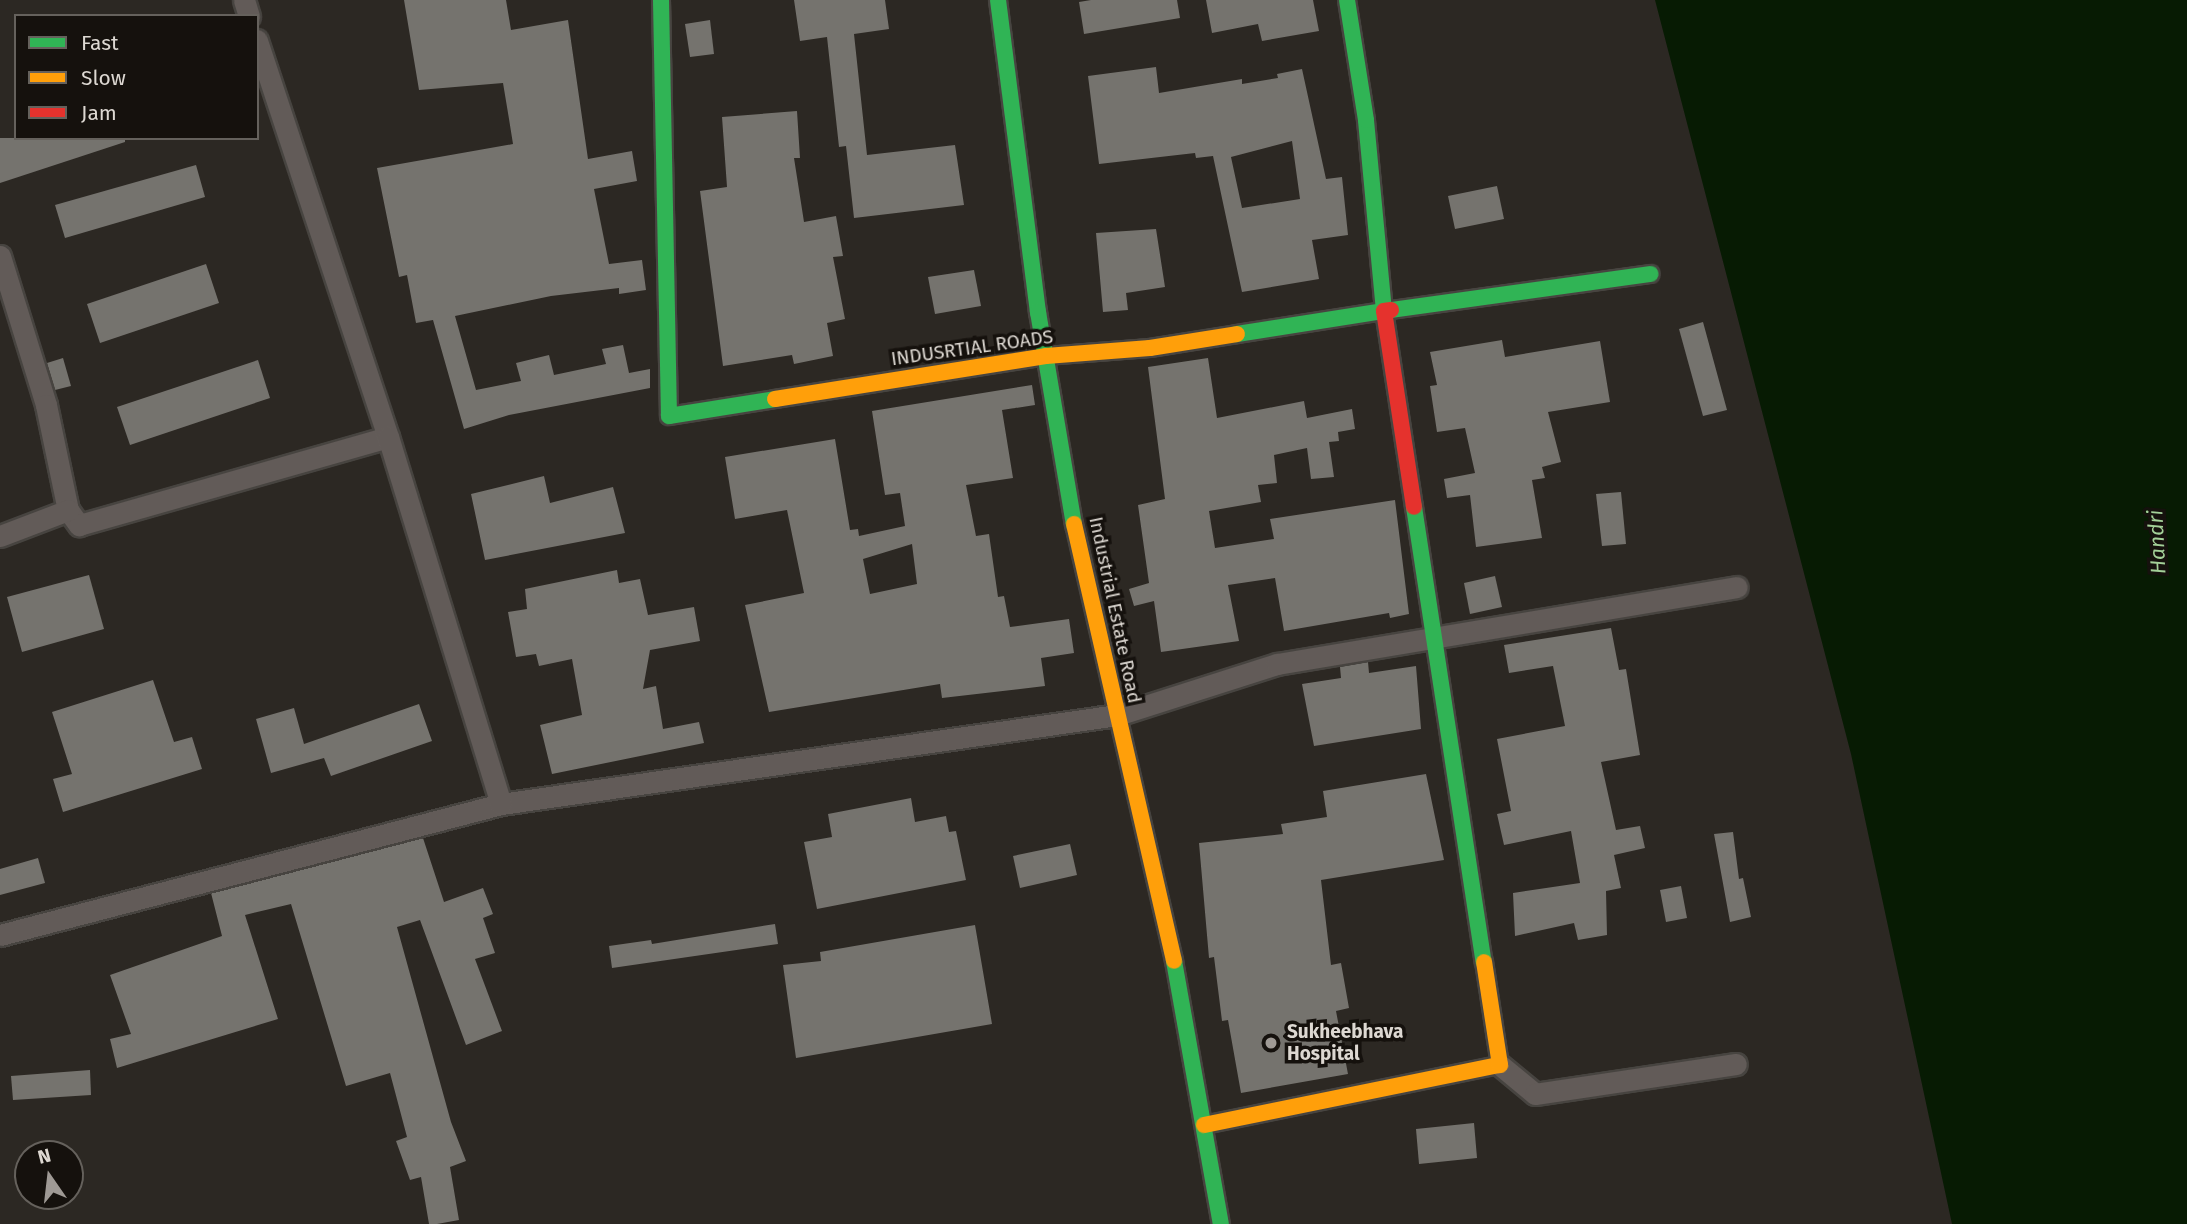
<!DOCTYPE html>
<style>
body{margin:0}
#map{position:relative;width:2187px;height:1224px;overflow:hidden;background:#2c2823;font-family:"Fira Sans",sans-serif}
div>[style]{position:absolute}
.water>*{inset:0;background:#071b03}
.building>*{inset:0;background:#75736e}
.roads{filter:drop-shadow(2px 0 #474440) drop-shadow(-2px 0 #474440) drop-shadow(0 2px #474440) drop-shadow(0 -2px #474440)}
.street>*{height:21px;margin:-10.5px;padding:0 10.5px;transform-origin:10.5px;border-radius:10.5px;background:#625b58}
.fast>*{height:16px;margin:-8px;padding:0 8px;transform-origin:8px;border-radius:8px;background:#30b455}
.slow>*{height:16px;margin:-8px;padding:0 8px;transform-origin:8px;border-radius:8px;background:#ff9f0a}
.jam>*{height:16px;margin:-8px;padding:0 8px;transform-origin:8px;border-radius:8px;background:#e5322d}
.dots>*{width:19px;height:19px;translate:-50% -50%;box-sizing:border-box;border:4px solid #15110d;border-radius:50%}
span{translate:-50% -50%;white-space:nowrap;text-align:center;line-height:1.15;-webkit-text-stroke:7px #15110d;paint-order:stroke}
.street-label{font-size:19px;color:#ddd8d2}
.poi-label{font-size:19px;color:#ddd8d2;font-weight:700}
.left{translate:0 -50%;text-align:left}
.water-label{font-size:21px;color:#a4d199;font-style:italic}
.legend{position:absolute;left:14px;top:14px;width:245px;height:126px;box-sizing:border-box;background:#15110d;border:2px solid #65615c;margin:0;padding:9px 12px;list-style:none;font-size:21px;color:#ddd8d2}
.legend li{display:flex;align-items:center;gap:14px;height:35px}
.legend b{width:35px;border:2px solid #65615c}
.north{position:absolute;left:14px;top:1140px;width:70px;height:70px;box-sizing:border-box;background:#15110d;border:2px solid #65615c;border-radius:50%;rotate:346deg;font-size:19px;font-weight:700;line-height:28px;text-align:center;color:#ddd8d2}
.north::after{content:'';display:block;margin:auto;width:24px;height:32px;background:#9f9a95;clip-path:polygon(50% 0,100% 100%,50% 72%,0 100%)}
</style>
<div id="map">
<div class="water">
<i style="clip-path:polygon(1655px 0,2187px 0,2187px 1224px,1952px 1224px,1851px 754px)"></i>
</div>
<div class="building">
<i style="clip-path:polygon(404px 0,506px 0,511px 30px,568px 20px,588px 159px,632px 151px,637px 181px,594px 189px,609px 264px,642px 260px,646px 290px,619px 294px,619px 288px,551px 296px,455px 316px,476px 390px,521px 381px,516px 363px,549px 355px,554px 375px,606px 364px,602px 349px,623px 345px,629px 373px,650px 369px,650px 388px,509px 415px,464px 429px,433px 320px,416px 323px,407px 275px,399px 277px,377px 168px,513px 144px,509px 119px,503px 83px,419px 90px)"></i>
<i style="clip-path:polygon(794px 0,885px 0,889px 29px,854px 34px,867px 155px,955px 145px,964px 205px,854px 218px,846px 146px,839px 147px,827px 37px,800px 41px)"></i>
<i style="clip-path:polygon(1091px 0,1177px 0,1180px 18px,1084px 34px,1079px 2px)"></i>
<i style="clip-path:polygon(1206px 0,1313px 0,1319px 31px,1262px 41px,1258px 24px,1212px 33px)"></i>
<i style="clip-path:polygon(710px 20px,714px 54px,690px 57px,685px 24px)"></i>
<i style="clip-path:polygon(evenodd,1156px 67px,1159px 93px,1242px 79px,1242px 84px,1278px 78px,1277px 74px,1302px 69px,1326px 179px,1342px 177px,1348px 235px,1312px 240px,1319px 279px,1242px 292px,1213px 156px,1196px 158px,1195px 153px,1099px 164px,1088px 76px,1156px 67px,1292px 141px,1300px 199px,1242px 208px,1231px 157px,1292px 141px)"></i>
<i style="clip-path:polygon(797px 111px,800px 158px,794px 158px,804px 222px,836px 216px,843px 256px,833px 257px,845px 319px,827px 323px,833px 356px,794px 364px,792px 355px,723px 366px,700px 191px,727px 187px,722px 117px)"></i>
<i style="clip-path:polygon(0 138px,125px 138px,125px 142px,0 183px)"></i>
<i style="clip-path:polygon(196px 165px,205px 197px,65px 238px,55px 205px)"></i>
<i style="clip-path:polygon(1497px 186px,1504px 219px,1455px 229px,1448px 196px)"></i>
<i style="clip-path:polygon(1156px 229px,1165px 287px,1126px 293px,1128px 310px,1103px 312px,1096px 233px)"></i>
<i style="clip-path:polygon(206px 264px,219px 303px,100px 343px,87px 304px)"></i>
<i style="clip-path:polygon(974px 270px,981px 306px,935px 314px,928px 277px)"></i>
<i style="clip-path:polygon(1703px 322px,1727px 410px,1703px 416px,1679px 329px)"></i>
<i style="clip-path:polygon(1502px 340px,1505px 357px,1600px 341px,1610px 402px,1548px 412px,1561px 462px,1542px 467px,1545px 478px,1532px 480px,1542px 538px,1476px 547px,1470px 495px,1447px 498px,1444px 479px,1475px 473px,1465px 428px,1437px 432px,1430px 386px,1437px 385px,1430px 352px)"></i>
<i style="clip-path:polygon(63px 358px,71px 386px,55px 390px,47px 363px)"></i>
<i style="clip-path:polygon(1208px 358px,1217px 418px,1304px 401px,1307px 418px,1352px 409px,1355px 429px,1338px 432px,1339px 441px,1329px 442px,1334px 477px,1311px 479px,1307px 448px,1274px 455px,1277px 483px,1258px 485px,1261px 502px,1209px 511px,1215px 548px,1274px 539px,1270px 519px,1395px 500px,1409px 614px,1390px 618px,1389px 613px,1284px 631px,1275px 578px,1228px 585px,1239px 641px,1161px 652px,1154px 601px,1134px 606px,1129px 589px,1149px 583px,1138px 505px,1165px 499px,1148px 367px)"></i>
<i style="clip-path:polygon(258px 360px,270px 398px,130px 445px,117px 407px)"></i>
<i style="clip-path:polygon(evenodd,1032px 385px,1035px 405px,1002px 410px,1013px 478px,966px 485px,976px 536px,989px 534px,998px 597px,1004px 596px,1010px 627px,1069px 619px,1074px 653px,1041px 658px,1045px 686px,942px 698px,940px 684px,769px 712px,745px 605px,804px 593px,787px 510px,735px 519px,725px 457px,835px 439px,850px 530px,858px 529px,859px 536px,905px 526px,900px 493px,885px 495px,872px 411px,1032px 385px,912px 544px,917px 584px,870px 594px,863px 559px,912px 544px)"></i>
<i style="clip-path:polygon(544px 476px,550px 503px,613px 487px,625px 533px,485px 560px,471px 494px)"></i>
<i style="clip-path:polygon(1621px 492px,1626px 544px,1602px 546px,1596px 494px)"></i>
<i style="clip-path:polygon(617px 570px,619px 583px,640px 579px,648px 615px,694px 607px,700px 641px,650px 650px,643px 689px,656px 686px,663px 729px,699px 722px,704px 743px,552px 774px,540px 725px,582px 715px,572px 659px,539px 666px,536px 654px,516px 657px,508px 612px,527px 609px,525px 589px)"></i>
<i style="clip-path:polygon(89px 575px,104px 629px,22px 652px,7px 597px)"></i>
<i style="clip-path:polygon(1495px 576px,1502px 607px,1470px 614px,1464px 583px)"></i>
<i style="clip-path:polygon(1611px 628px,1619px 670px,1626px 669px,1640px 755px,1601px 762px,1616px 830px,1640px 826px,1645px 848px,1614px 855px,1621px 888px,1606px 891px,1607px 935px,1578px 940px,1574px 923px,1515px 936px,1513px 893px,1580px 883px,1571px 831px,1504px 845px,1497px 814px,1511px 811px,1497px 739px,1565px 726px,1553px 666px,1509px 673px,1504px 645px)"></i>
<i style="clip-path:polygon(1368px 662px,1369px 673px,1416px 666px,1421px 729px,1314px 746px,1302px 684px,1341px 678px,1340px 667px)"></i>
<i style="clip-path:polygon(153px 680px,174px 742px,192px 737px,202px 769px,63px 812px,53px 779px,72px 774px,52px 712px)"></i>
<i style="clip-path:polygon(419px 704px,432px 741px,331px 776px,324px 758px,271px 773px,256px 719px,294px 708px,304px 744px)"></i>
<i style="clip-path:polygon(1426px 774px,1444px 860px,1321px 880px,1331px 965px,1341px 963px,1349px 1008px,1336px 1011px,1348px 1074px,1241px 1093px,1228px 1020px,1222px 1021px,1214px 957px,1209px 958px,1199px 843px,1283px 834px,1281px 824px,1327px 817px,1323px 791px)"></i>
<i style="clip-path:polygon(911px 798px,915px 822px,946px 816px,949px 832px,956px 831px,966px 880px,817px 909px,804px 842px,832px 837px,828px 814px)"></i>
<i style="clip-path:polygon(1733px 832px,1739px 879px,1743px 878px,1751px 917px,1730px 922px,1714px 834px)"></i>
<i style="clip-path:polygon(423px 838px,444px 902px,483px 888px,493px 914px,483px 918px,495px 953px,475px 959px,502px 1031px,466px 1045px,420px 920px,397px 927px,451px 1122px,466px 1161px,450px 1167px,459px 1220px,437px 1224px,429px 1224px,421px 1177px,410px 1180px,396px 1141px,407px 1137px,390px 1073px,346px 1086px,291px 904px,245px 915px,278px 1019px,117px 1068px,110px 1039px,131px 1034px,110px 975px,222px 936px,211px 893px)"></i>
<i style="clip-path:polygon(1070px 844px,1077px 875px,1020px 888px,1013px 856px)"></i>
<i style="clip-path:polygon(38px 858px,45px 883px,0 895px,0 869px)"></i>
<i style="clip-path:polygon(1681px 886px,1687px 918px,1666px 922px,1660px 890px)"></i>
<i style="clip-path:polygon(775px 924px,778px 944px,612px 968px,609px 946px,651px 940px,652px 944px)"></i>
<i style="clip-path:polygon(975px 925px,992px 1024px,796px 1058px,783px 965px,821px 961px,820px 952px)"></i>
<i style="clip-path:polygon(90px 1070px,91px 1095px,13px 1100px,11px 1076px)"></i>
<i style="clip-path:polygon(1474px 1123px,1477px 1158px,1419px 1164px,1416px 1129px)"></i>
</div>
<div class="roads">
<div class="street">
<i style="left:244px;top:0;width:17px;rotate:73deg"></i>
<i style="left:0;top:256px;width:156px;rotate:72.8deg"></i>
<i style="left:46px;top:405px;width:107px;rotate:78.2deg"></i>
<i style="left:68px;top:510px;width:19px;rotate:54deg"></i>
<i style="left:79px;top:525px;width:321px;rotate:-15.9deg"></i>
<i style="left:388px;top:437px;width:418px;rotate:-108.3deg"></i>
<i style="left:0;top:536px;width:73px;rotate:-20.9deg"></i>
<i style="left:501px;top:804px;width:622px;rotate:-8.22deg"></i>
<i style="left:1117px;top:715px;width:168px;rotate:-17.7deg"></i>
<i style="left:1277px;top:664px;width:466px;rotate:-9.5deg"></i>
<i style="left:0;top:935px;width:518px;rotate:-14.65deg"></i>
<i style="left:501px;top:804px;width:384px;rotate:-107.1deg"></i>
<i style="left:1500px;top:1065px;width:45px;rotate:39.6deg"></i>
<i style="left:1535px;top:1094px;width:203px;rotate:-8.5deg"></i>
</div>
<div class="fast">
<i style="left:661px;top:0;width:416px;rotate:88.9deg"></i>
<i style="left:669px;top:416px;width:107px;rotate:-9.1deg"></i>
<i style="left:998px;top:0;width:315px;rotate:82.7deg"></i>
<i style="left:1038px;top:312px;width:215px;rotate:80.4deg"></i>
<i style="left:1391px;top:310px;width:262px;rotate:-7.9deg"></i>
<i style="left:1237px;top:334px;width:149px;rotate:-8.9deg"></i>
<i style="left:1384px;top:311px;width:192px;rotate:-95.4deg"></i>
<i style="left:1366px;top:120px;width:121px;rotate:-99deg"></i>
<i style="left:1414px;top:507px;width:460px;rotate:81.3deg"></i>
<i style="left:1174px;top:961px;width:267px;rotate:79.9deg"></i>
</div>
<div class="slow">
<i style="left:775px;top:399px;width:274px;rotate:-9deg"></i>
<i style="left:1046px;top:356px;width:104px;rotate:-4.4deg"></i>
<i style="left:1150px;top:348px;width:88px;rotate:-9.1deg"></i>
<i style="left:1074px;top:524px;width:448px;rotate:77.1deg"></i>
<i style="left:1204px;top:1125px;width:302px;rotate:-11.5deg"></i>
<i style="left:1500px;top:1065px;width:104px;rotate:-98.8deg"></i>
</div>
<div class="jam">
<i style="left:1391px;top:310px;width:7px;rotate:172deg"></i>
<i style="left:1384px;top:311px;width:198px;rotate:81.3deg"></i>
</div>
</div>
<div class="dots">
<i style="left:1271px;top:1043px;background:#9f9a95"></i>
</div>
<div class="street-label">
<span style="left:972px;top:348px;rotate:-8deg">INDUSRTIAL ROADS</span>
<span style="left:1115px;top:610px;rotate:78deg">Industrial Estate Road</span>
</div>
<div class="poi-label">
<span class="left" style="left:1287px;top:1043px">Sukheebhava<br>Hospital</span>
</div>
<div class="water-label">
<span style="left:2157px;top:542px;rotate:-93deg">Handri</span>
</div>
<ul class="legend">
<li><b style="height:9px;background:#30b455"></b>Fast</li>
<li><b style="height:9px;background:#ff9f0a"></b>Slow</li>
<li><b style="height:9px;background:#e5322d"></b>Jam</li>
</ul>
<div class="north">N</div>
</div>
